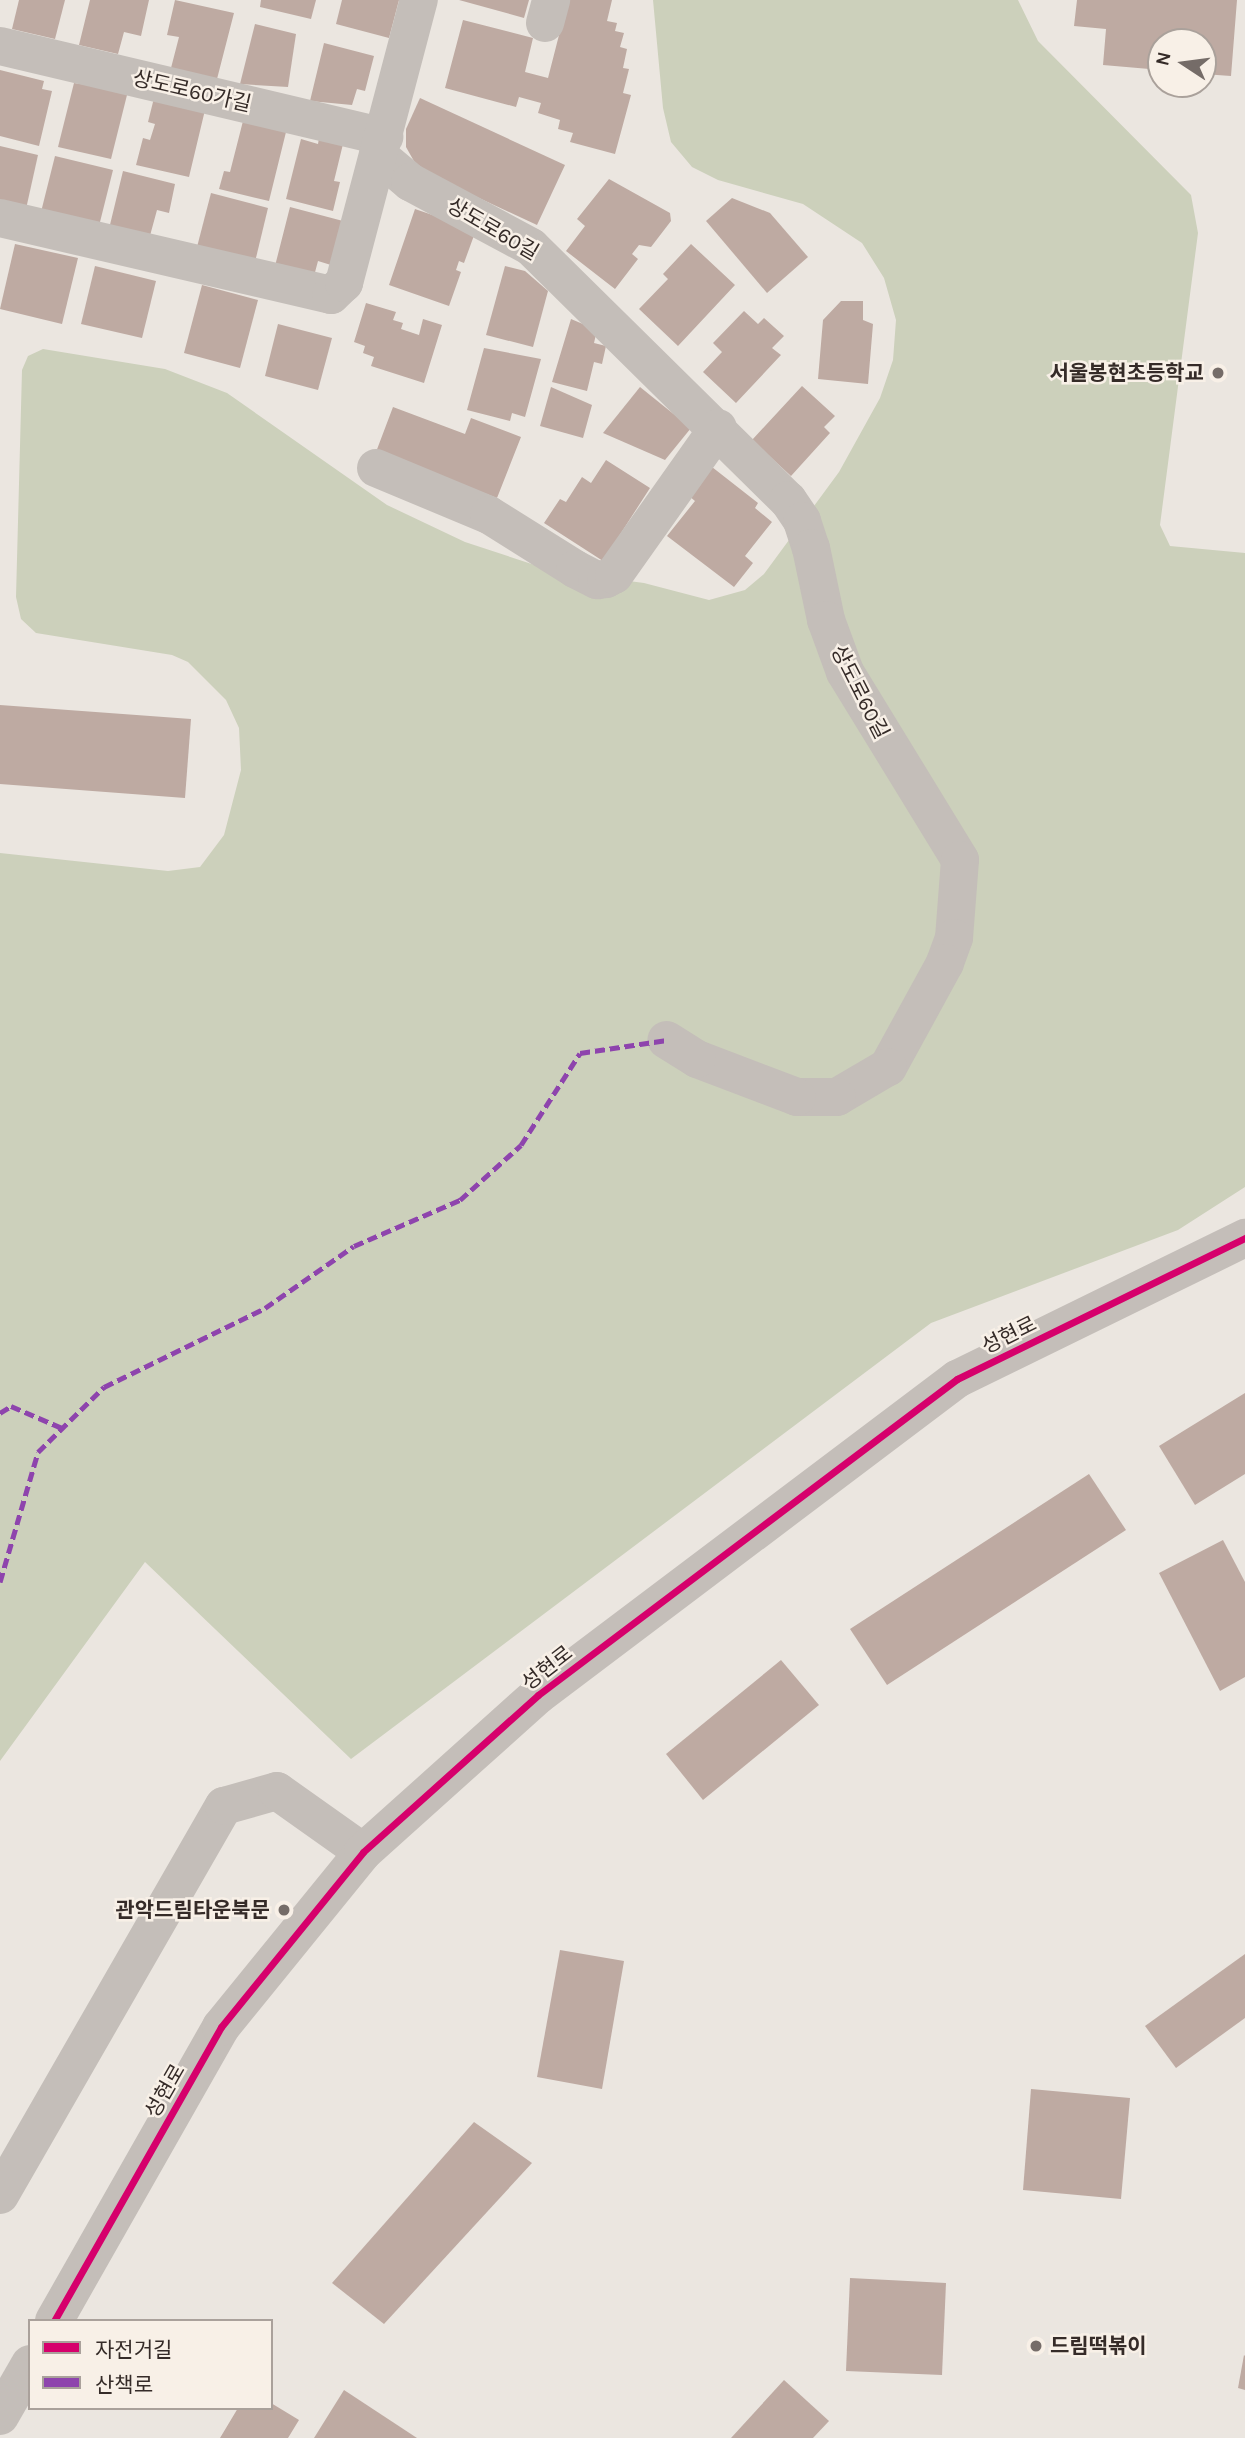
<!DOCTYPE html>
<meta charset="utf-8">
<style>
body{margin:0}
#map{position:relative;width:1245px;height:2438px;overflow:hidden;background:#ebe6e0;font-family:Karla,"Noto Sans KR",sans-serif}
div>[style]{position:absolute}
.green>*{inset:0;background:#ccd0bb}
.building>*{inset:0;background:#beaaa2}
.minor>*{height:38px;margin:-19px;padding:0 19px;transform-origin:19px;border-radius:19px;background:#c4beb9}
.quiet>*{height:5px;margin-top:-2.5px;transform-origin:0;background:repeating-linear-gradient(90deg,#8e44ad 0 10px,transparent 0 15px)}
.cycleway>*{height:7px;margin:-3.5px;padding:0 3.5px;transform-origin:3.5px;border-radius:3.5px;background:#d6006c}
.dots>*{width:19px;height:19px;translate:-50% -50%;box-sizing:border-box;border:4px solid #f8f0e7;border-radius:50%}
span{translate:-50% -50%;white-space:nowrap;text-align:center;line-height:1.15;-webkit-text-stroke:5px #f8f0e7;paint-order:stroke}
.street-label{font-size:21px;color:#352b28}
.poi-label{font-size:21px;color:#352b28;font-weight:700}
.right{translate:-100% -50%;text-align:right}
.left{translate:0 -50%;text-align:left}
.legend{position:absolute;left:28px;top:2319px;width:245px;height:91px;box-sizing:border-box;background:#f8f0e7;border:2px solid #aaa19b;margin:0;padding:9px 12px;list-style:none;font-size:21px;color:#352b28}
.legend li{display:flex;align-items:center;gap:14px;height:35px}
.legend b{width:35px;border:2px solid #aaa19b}
.north{position:absolute;left:1147px;top:28px;width:70px;height:70px;box-sizing:border-box;background:#f8f0e7;border:2px solid #aaa19b;border-radius:50%;rotate:283deg;font-size:19px;font-weight:700;line-height:28px;text-align:center;color:#352b28}
.north::after{content:'';display:block;margin:auto;width:24px;height:32px;background:#756c68;clip-path:polygon(50% 0,100% 100%,50% 72%,0 100%)}
</style>
<div id="map">
<div class="green">
<i style="clip-path:polygon(653px 0,1018px 0,1038px 41px,1191px 195px,1198px 233px,1160px 525px,1170px 546px,1245px 553px,1245px 1187px,1178px 1230px,931px 1323px,351px 1759px,145px 1562px,0 1761px,0 853px,168px 871px,200px 867px,224px 835px,241px 770px,239px 728px,226px 700px,188px 662px,172px 655px,36px 633px,21px 619px,16px 597px,22px 370px,28px 356px,43px 349px,165px 369px,227px 393px,387px 505px,465px 542px,553px 571px,644px 583px,709px 600px,745px 590px,764px 574px,839px 472px,880px 398px,893px 360px,896px 320px,884px 278px,862px 243px,803px 204px,718px 180px,692px 167px,671px 142px,663px 108px)"></i>
</div>
<div class="building">
<i style="clip-path:polygon(19px 0,65px 0,55px 39px,12px 29px)"></i>
<i style="clip-path:polygon(90px 0,149px 0,141px 36px,124px 32px,118px 54px,79px 45px)"></i>
<i style="clip-path:polygon(175px 0,234px 13px,217px 79px,171px 68px,179px 37px,167px 35px)"></i>
<i style="clip-path:polygon(261px 0,316px 0,311px 19px,260px 7px)"></i>
<i style="clip-path:polygon(342px 0,399px 0,389px 38px,336px 24px)"></i>
<i style="clip-path:polygon(459px 0,529px 0,524px 18px)"></i>
<i style="clip-path:polygon(568px 0,612px 0,607px 21px,617px 23px,615px 31px,624px 33px,620px 47px,627px 49px,623px 68px,629px 69px,623px 93px,631px 95px,615px 154px,570px 142px,573px 133px,558px 129px,560px 120px,538px 113px,541px 103px,519px 97px,516px 107px,445px 88px,463px 20px,533px 38px,525px 72px,548px 78px)"></i>
<i style="clip-path:polygon(1077px 0,1237px 0,1231px 76px,1203px 74px,1203px 42px,1161px 42px,1161px 70px,1103px 65px,1106px 29px,1074px 26px)"></i>
<i style="clip-path:polygon(255px 24px,296px 34px,288px 87px,240px 84px)"></i>
<i style="clip-path:polygon(324px 43px,374px 56px,365px 91px,357px 89px,352px 105px,310px 101px)"></i>
<i style="clip-path:polygon(0 70px,44px 81px,42px 89px,52px 91px,39px 146px,0 136px)"></i>
<i style="clip-path:polygon(74px 83px,128px 91px,111px 159px,58px 147px)"></i>
<i style="clip-path:polygon(154px 98px,205px 110px,189px 177px,136px 165px,143px 138px,150px 140px,155px 124px,148px 122px)"></i>
<i style="clip-path:polygon(420px 98px,565px 165px,537px 225px,419px 170px,406px 147px,406px 129px)"></i>
<i style="clip-path:polygon(243px 121px,287px 128px,269px 201px,219px 189px,224px 171px,230px 172px)"></i>
<i style="clip-path:polygon(319px 138px,343px 144px,334px 181px,340px 182px,333px 211px,286px 199px,301px 139px,318px 144px)"></i>
<i style="clip-path:polygon(0 146px,38px 155px,26px 209px,0 203px)"></i>
<i style="clip-path:polygon(55px 156px,113px 170px,98px 230px,40px 216px)"></i>
<i style="clip-path:polygon(123px 171px,175px 184px,169px 213px,157px 210px,148px 243px,108px 233px)"></i>
<i style="clip-path:polygon(609px 179px,670px 213px,671px 221px,651px 247px,639px 245px,632px 254px,638px 259px,615px 289px,566px 251px,585px 226px,577px 219px)"></i>
<i style="clip-path:polygon(211px 193px,268px 208px,255px 262px,197px 247px)"></i>
<i style="clip-path:polygon(732px 198px,770px 213px,808px 257px,767px 293px,706px 221px)"></i>
<i style="clip-path:polygon(290px 207px,343px 221px,331px 265px,318px 261px,314px 276px,275px 266px)"></i>
<i style="clip-path:polygon(415px 209px,476px 230px,464px 263px,459px 261px,456px 270px,461px 272px,449px 306px,389px 285px)"></i>
<i style="clip-path:polygon(15px 244px,78px 258px,62px 324px,0 309px)"></i>
<i style="clip-path:polygon(691px 244px,735px 285px,678px 346px,639px 309px,668px 279px,663px 274px)"></i>
<i style="clip-path:polygon(95px 266px,156px 281px,142px 338px,81px 324px)"></i>
<i style="clip-path:polygon(505px 266px,525px 271px,548px 291px,533px 347px,486px 335px)"></i>
<i style="clip-path:polygon(202px 285px,258px 300px,240px 368px,184px 353px)"></i>
<i style="clip-path:polygon(841px 301px,863px 301px,863px 320px,873px 324px,868px 384px,818px 379px,823px 320px)"></i>
<i style="clip-path:polygon(366px 303px,396px 312px,393px 320px,403px 323px,401px 329px,419px 335px,423px 319px,442px 325px,424px 383px,371px 366px,374px 357px,363px 353px,365px 346px,354px 342px)"></i>
<i style="clip-path:polygon(744px 311px,758px 324px,764px 318px,784px 336px,772px 348px,781px 355px,736px 403px,703px 372px,722px 352px,713px 343px)"></i>
<i style="clip-path:polygon(571px 319px,597px 330px,594px 343px,606px 346px,602px 364px,594px 362px,587px 391px,552px 382px)"></i>
<i style="clip-path:polygon(278px 324px,332px 338px,318px 390px,265px 376px)"></i>
<i style="clip-path:polygon(484px 348px,541px 359px,525px 417px,512px 413px,510px 421px,467px 410px)"></i>
<i style="clip-path:polygon(802px 386px,835px 416px,824px 427px,830px 433px,791px 476px,752px 440px)"></i>
<i style="clip-path:polygon(551px 387px,592px 405px,583px 438px,540px 426px)"></i>
<i style="clip-path:polygon(640px 387px,691px 428px,665px 460px,603px 433px)"></i>
<i style="clip-path:polygon(393px 407px,465px 434px,471px 418px,521px 437px,497px 498px,376px 452px)"></i>
<i style="clip-path:polygon(606px 460px,650px 488px,603px 561px,544px 523px,560px 499px,566px 502px,582px 477px,591px 483px)"></i>
<i style="clip-path:polygon(712px 467px,758px 503px,755px 508px,772px 522px,745px 556px,753px 563px,734px 587px,667px 536px,695px 501px,689px 496px)"></i>
<i style="clip-path:polygon(0 705px,191px 719px,185px 798px,0 784px)"></i>
<i style="clip-path:polygon(1245px 1393px,1245px 1474px,1195px 1505px,1159px 1446px)"></i>
<i style="clip-path:polygon(1089px 1474px,1126px 1530px,887px 1685px,850px 1629px)"></i>
<i style="clip-path:polygon(1223px 1540px,1245px 1582px,1245px 1677px,1220px 1691px,1159px 1573px)"></i>
<i style="clip-path:polygon(781px 1660px,819px 1705px,703px 1800px,666px 1754px)"></i>
<i style="clip-path:polygon(560px 1950px,624px 1961px,602px 2089px,537px 2077px)"></i>
<i style="clip-path:polygon(1245px 1954px,1245px 2018px,1176px 2068px,1145px 2026px)"></i>
<i style="clip-path:polygon(1031px 2089px,1130px 2098px,1121px 2199px,1023px 2190px)"></i>
<i style="clip-path:polygon(474px 2122px,532px 2163px,384px 2324px,332px 2283px)"></i>
<i style="clip-path:polygon(850px 2278px,946px 2283px,942px 2375px,846px 2371px)"></i>
<i style="clip-path:polygon(1244px 2355px,1245px 2356px,1245px 2390px,1238px 2388px)"></i>
<i style="clip-path:polygon(784px 2380px,829px 2421px,813px 2438px,731px 2438px)"></i>
<i style="clip-path:polygon(344px 2390px,417px 2438px,314px 2438px)"></i>
<i style="clip-path:polygon(271px 2403px,299px 2420px,288px 2438px,220px 2438px,238px 2408px,271px 2408px)"></i>
</div>
<div class="minor">
<i style="left:545px;top:23px;width:24px;rotate:-75deg"></i>
<i style="left:0;top:46px;width:395px;rotate:13.3deg"></i>
<i style="left:378px;top:155px;width:42px;rotate:40.2deg"></i>
<i style="left:410px;top:182px;width:137px;rotate:28.2deg"></i>
<i style="left:531px;top:247px;width:361px;rotate:44.6deg"></i>
<i style="left:788px;top:500px;width:25px;rotate:56deg"></i>
<i style="left:802px;top:521px;width:28px;rotate:72deg"></i>
<i style="left:811px;top:548px;width:74px;rotate:78.2deg"></i>
<i style="left:826px;top:620px;width:55px;rotate:69.9deg"></i>
<i style="left:845px;top:672px;width:220px;rotate:58.5deg"></i>
<i style="left:960px;top:860px;width:78px;rotate:94.4deg"></i>
<i style="left:954px;top:938px;width:27px;rotate:110deg"></i>
<i style="left:945px;top:963px;width:119px;rotate:118.7deg"></i>
<i style="left:888px;top:1067px;width:59px;rotate:149.5deg"></i>
<i style="left:837px;top:1097px;width:40px;rotate:180deg"></i>
<i style="left:797px;top:1097px;width:107px;rotate:-159.2deg"></i>
<i style="left:697px;top:1059px;width:36px;rotate:-148deg"></i>
<i style="left:0;top:218px;width:340px;rotate:13.1deg"></i>
<i style="left:331px;top:295px;width:18px;rotate:-43deg"></i>
<i style="left:344px;top:283px;width:293px;rotate:-75.2deg"></i>
<i style="left:376px;top:468px;width:122px;rotate:22.6deg"></i>
<i style="left:489px;top:515px;width:102px;rotate:32.1deg"></i>
<i style="left:575px;top:569px;width:25px;rotate:27deg"></i>
<i style="left:597px;top:580px;width:9px;rotate:-6deg"></i>
<i style="left:606px;top:579px;width:9px;rotate:-27deg"></i>
<i style="left:614px;top:575px;width:180px;rotate:-54.7deg"></i>
<i style="left:0;top:2195px;width:449px;rotate:-60.1deg"></i>
<i style="left:224px;top:1806px;width:55px;rotate:-15.8deg"></i>
<i style="left:277px;top:1791px;width:105px;rotate:35.3deg"></i>
<i style="left:54px;top:2321px;width:338px;rotate:-60.4deg"></i>
<i style="left:221px;top:2027px;width:225px;rotate:-50.9deg"></i>
<i style="left:363px;top:1852px;width:235px;rotate:-41.9deg"></i>
<i style="left:538px;top:1695px;width:525px;rotate:-37.02deg"></i>
<i style="left:957px;top:1379px;width:321px;rotate:-26.1deg"></i>
<i style="left:0;top:2416px;width:60px;rotate:-60deg"></i>
</div>
<div class="quiet">
<i style="left:0;top:1413px;width:13px;rotate:-32deg"></i>
<i style="left:11px;top:1406px;width:56px;rotate:23.3deg"></i>
<i style="left:0;top:1582px;width:135px;rotate:-73.7deg"></i>
<i style="left:38px;top:1452px;width:93px;rotate:-44.6deg"></i>
<i style="left:104px;top:1387px;width:179px;rotate:-26.1deg"></i>
<i style="left:265px;top:1308px;width:108px;rotate:-34.9deg"></i>
<i style="left:354px;top:1246px;width:116px;rotate:-23.5deg"></i>
<i style="left:460px;top:1200px;width:82px;rotate:-42deg"></i>
<i style="left:521px;top:1145px;width:109px;rotate:-57.3deg"></i>
<i style="left:580px;top:1053px;width:88px;rotate:-8.5deg"></i>
</div>
<div class="cycleway">
<i style="left:54px;top:2321px;width:338px;rotate:-60.4deg"></i>
<i style="left:221px;top:2027px;width:225px;rotate:-50.9deg"></i>
<i style="left:363px;top:1852px;width:235px;rotate:-41.9deg"></i>
<i style="left:538px;top:1695px;width:525px;rotate:-37.02deg"></i>
<i style="left:957px;top:1379px;width:321px;rotate:-26.1deg"></i>
</div>
<div class="dots">
<i style="left:1218px;top:373px;background:#756c68"></i>
<i style="left:284px;top:1910px;background:#756c68"></i>
<i style="left:1036px;top:2346px;background:#756c68"></i>
</div>
<div class="street-label">
<span style="left:192px;top:91px;rotate:13deg">상도로60가길</span>
<span style="left:493px;top:229px;rotate:30deg">상도로60길</span>
<span style="left:860px;top:692px;rotate:63deg">상도로60길</span>
<span style="left:1009px;top:1335px;rotate:-26deg">성현로</span>
<span style="left:547px;top:1668px;rotate:-38deg">성현로</span>
<span style="left:165px;top:2091px;rotate:-60deg">성현로</span>
</div>
<div class="poi-label">
<span class="right" style="left:1204px;top:373px">서울봉현초등학교</span>
<span class="right" style="left:270px;top:1910px">관악드림타운북문</span>
<span class="left" style="left:1050px;top:2346px">드림떡볶이</span>
</div>
<ul class="legend">
<li><b style="height:9px;background:#d6006c"></b>자전거길</li>
<li><b style="height:9px;background:#8e44ad"></b>산책로</li>
</ul>
<div class="north">N</div>
</div>
